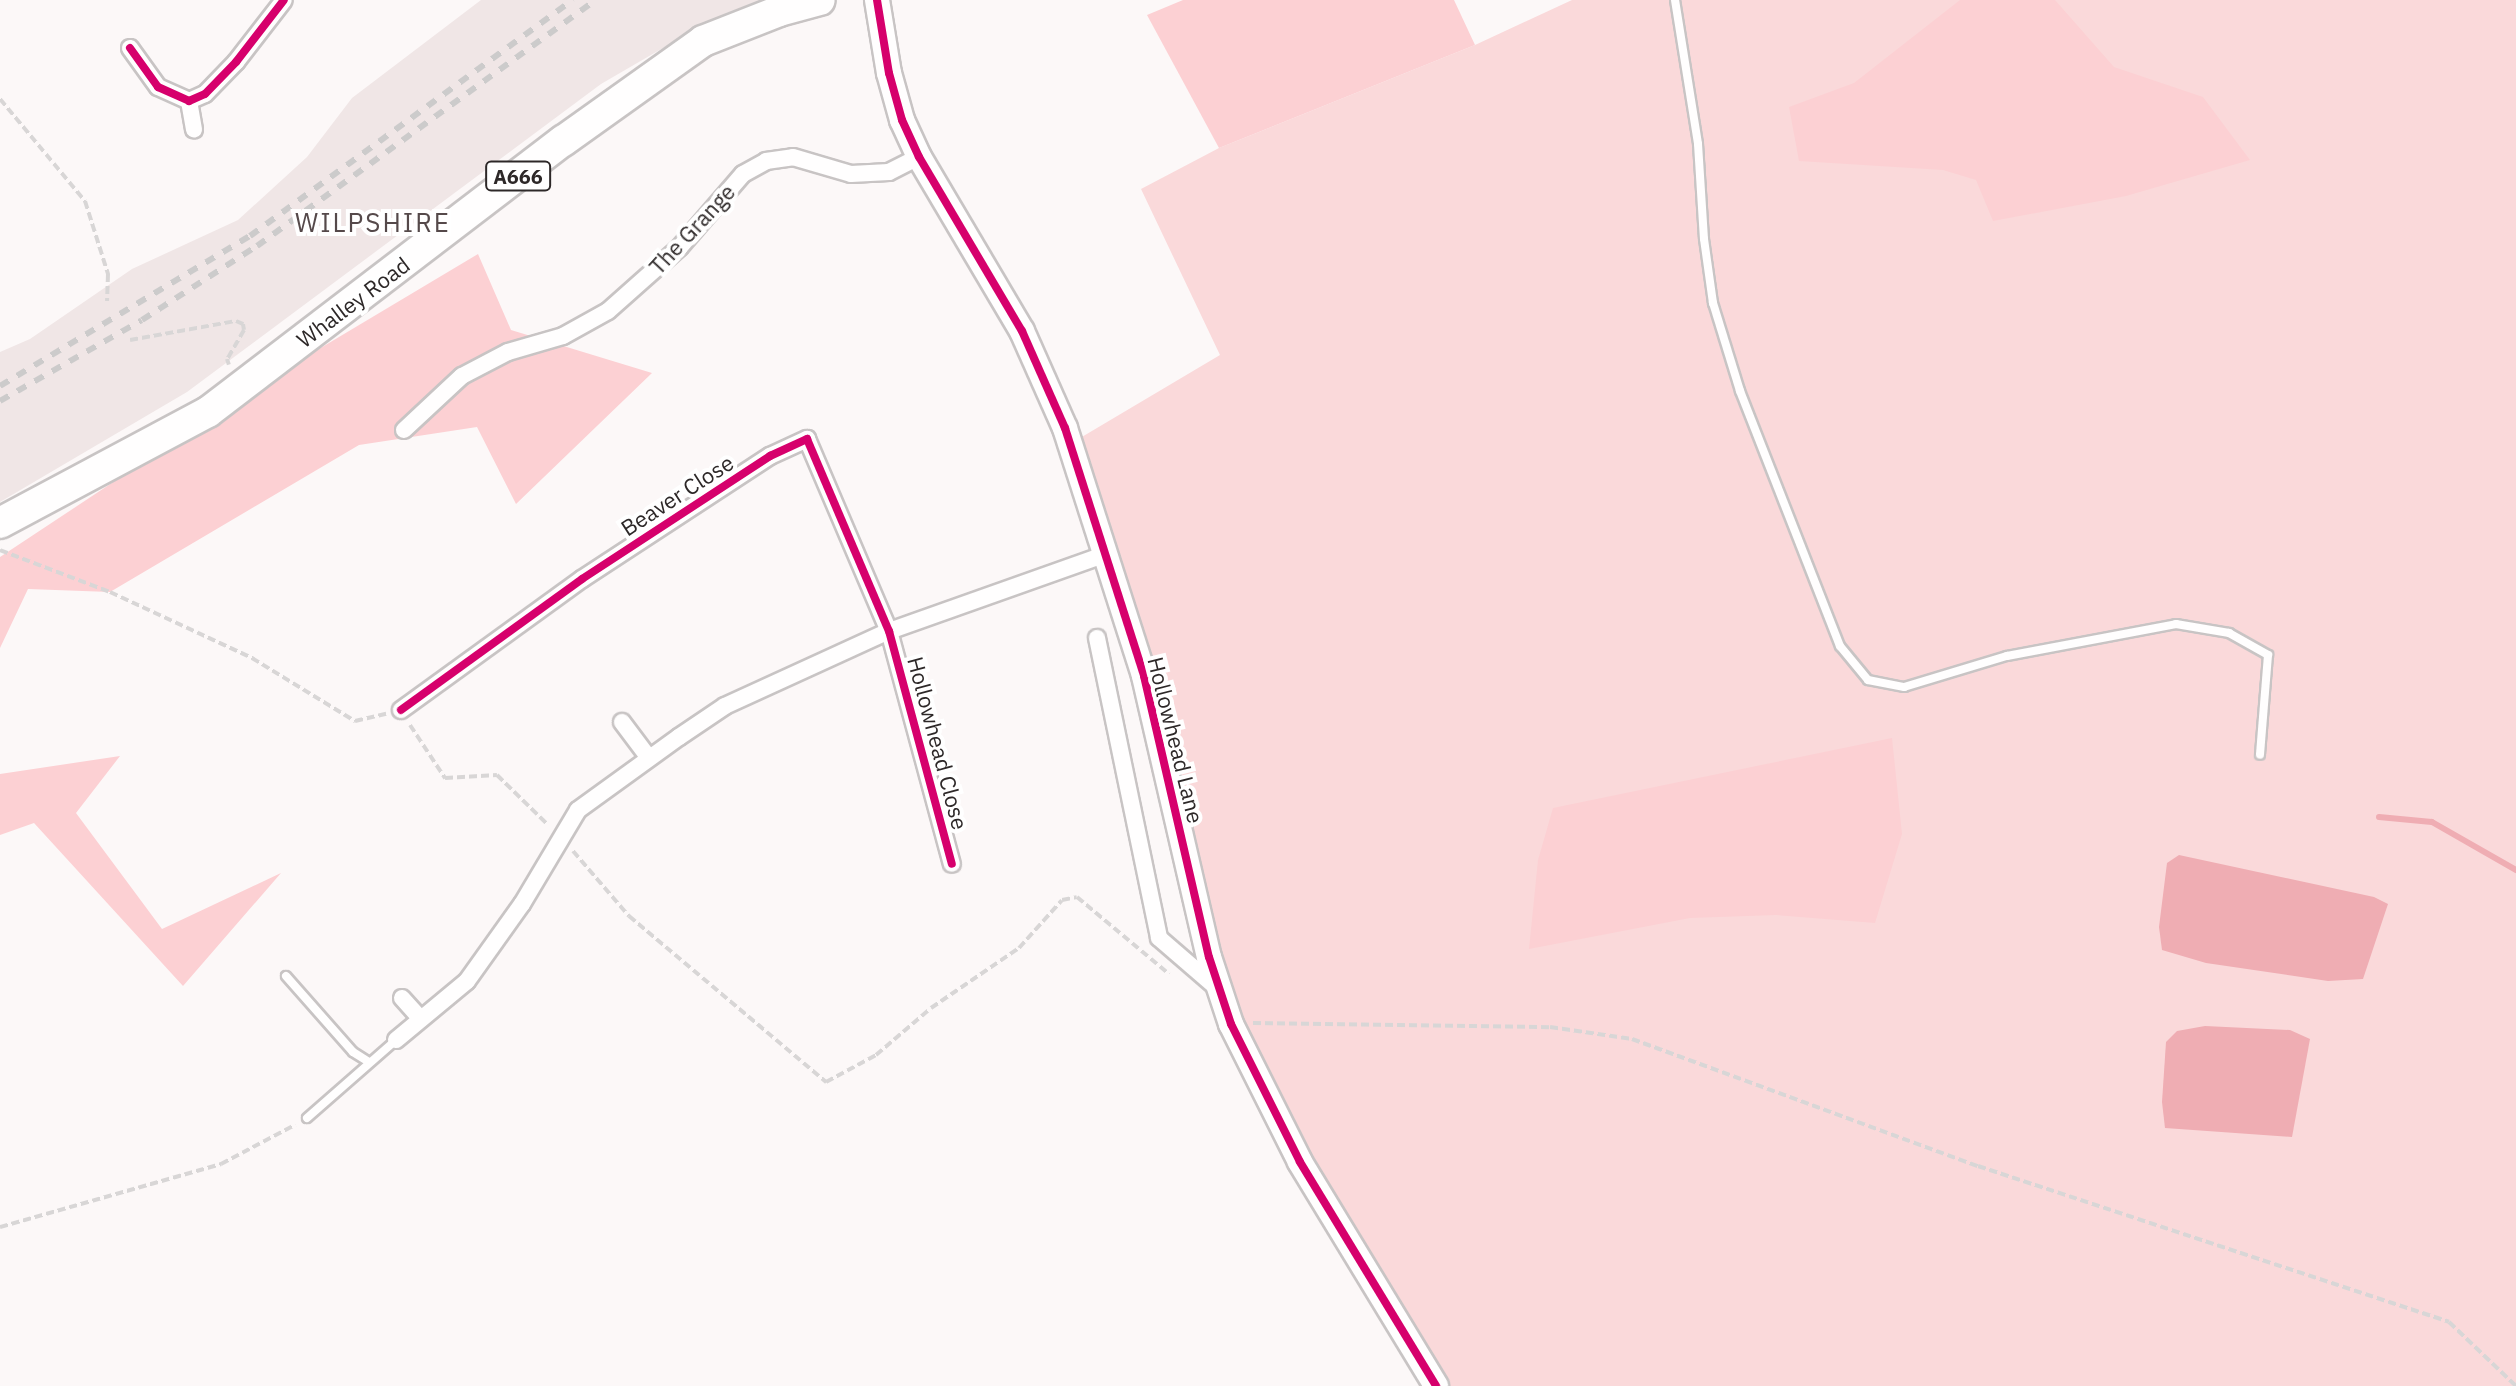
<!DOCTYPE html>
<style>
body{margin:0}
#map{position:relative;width:2516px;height:1386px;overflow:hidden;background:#fcf8f8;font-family:"IBM Plex Sans",sans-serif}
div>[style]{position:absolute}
.built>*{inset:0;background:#f0e6e6}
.green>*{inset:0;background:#fad9da}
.forest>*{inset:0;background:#fcd0d3}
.water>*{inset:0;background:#efadb3}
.stream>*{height:6px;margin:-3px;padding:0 3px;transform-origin:3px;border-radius:3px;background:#efadb3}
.path>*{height:4px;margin-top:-2px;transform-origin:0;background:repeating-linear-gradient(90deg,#d8d6d6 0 8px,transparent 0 12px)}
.roads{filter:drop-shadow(2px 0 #c8c4c4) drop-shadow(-2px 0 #c8c4c4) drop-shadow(0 2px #c8c4c4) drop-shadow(0 -2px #c8c4c4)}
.lane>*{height:8px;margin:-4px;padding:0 4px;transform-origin:4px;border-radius:4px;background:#fffefe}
.street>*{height:16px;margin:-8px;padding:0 8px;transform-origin:8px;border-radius:8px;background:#fffefe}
.secondary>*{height:24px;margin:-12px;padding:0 12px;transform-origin:12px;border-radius:12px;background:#fffefe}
.highway>*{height:30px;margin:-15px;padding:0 15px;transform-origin:15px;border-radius:15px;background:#fffefe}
.rail>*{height:6px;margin-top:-3px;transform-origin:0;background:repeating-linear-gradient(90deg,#cccbcb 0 10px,transparent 0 20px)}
.cycleway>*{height:8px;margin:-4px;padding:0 4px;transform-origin:4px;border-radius:4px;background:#d6006c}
span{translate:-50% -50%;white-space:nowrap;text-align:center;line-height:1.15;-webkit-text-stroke:8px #fff;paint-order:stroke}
.shield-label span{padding:2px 6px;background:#fff;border:2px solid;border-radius:6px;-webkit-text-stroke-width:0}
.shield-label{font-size:20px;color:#2d2828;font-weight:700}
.street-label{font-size:22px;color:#2d2828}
.quarter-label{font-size:26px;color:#55494a;letter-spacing:2px}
</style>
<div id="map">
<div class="built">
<i style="clip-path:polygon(481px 0,768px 0,694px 30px,601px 84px,187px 392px,0 502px,0 352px,30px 339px,132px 269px,238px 220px,307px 157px,352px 98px)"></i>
</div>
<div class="green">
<i style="clip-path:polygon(1572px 0,2516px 0,2516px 1386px,1436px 1386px,1255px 1077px,1070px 444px,1220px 355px,1141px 189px,1219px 148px,1475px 45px)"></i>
</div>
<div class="forest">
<i style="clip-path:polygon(1183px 0,1454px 0,1475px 45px,1219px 148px,1147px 15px)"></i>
<i style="clip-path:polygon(1960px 0,2055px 0,2114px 67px,2203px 97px,2250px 160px,2126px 196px,1993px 221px,1976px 180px,1943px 170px,1799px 161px,1789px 107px,1854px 83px)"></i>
<i style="clip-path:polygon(478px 254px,511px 330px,652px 373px,516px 504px,477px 427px,359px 445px,110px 592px,28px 589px,0 648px,0 557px,272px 377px)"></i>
<i style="clip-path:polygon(1892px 738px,1902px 834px,1875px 923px,1776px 915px,1690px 918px,1529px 949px,1538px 860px,1553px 808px)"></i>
<i style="clip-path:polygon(120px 756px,76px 813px,162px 929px,281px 873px,183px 986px,34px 823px,0 835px,0 774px)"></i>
</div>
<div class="water">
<i style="clip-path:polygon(2179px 855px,2374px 897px,2388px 904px,2363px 979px,2328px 981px,2206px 963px,2162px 950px,2159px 927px,2167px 863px)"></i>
<i style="clip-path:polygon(2205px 1026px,2290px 1030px,2310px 1039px,2292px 1137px,2165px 1128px,2162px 1102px,2166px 1042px,2177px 1031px)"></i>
</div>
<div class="stream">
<i style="left:2379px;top:817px;width:53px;rotate:5.4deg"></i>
<i style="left:2432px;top:822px;width:97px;rotate:29.7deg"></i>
</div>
<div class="path">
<i style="left:0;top:99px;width:133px;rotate:50.2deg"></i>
<i style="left:85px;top:201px;width:77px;rotate:72.5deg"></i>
<i style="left:108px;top:274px;width:27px;rotate:92deg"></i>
<i style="left:130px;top:340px;width:108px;rotate:-10.2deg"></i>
<i style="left:236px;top:321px;width:8px;rotate:23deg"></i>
<i style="left:243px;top:324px;width:6px;rotate:81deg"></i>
<i style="left:244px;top:330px;width:34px;rotate:120deg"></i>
<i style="left:227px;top:359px;width:6px;rotate:72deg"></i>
<i style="left:0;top:550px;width:118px;rotate:20.9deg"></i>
<i style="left:110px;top:592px;width:157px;rotate:24.9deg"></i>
<i style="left:252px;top:658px;width:121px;rotate:31.5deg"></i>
<i style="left:355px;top:721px;width:32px;rotate:-13deg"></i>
<i style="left:410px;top:725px;width:64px;rotate:56.6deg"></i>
<i style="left:445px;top:778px;width:52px;rotate:-3.3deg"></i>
<i style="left:497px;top:775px;width:71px;rotate:44.4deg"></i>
<i style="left:573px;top:851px;width:86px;rotate:49.3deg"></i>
<i style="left:629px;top:916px;width:258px;rotate:40.1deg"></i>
<i style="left:826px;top:1082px;width:57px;rotate:-28.4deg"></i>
<i style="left:876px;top:1055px;width:72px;rotate:-40.5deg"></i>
<i style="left:931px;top:1008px;width:107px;rotate:-34.3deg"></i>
<i style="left:1019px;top:948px;width:64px;rotate:-48.1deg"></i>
<i style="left:1062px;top:900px;width:15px;rotate:-11deg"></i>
<i style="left:1077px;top:897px;width:120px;rotate:39.9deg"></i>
<i style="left:1253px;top:1023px;width:297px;rotate:0.8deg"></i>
<i style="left:1550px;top:1027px;width:83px;rotate:8.3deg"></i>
<i style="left:1632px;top:1039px;width:369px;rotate:20.2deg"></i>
<i style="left:1978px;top:1166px;width:496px;rotate:18.3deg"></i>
<i style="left:2449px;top:1322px;width:93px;rotate:43.7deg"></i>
<i style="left:0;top:1227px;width:230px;rotate:-15.9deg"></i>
<i style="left:221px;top:1164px;width:84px;rotate:-27.8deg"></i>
</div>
<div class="roads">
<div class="lane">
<i style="left:1675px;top:0;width:146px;rotate:80.9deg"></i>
<i style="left:1698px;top:144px;width:95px;rotate:86.4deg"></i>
<i style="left:1704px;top:239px;width:65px;rotate:82deg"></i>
<i style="left:1713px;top:303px;width:92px;rotate:72.9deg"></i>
<i style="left:1740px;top:391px;width:274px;rotate:68.6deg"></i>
<i style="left:1840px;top:646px;width:44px;rotate:50.5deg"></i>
<i style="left:1868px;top:680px;width:37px;rotate:11deg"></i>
<i style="left:1904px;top:687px;width:108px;rotate:-16.8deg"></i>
<i style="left:2007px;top:656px;width:172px;rotate:-10.7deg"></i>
<i style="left:2176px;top:624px;width:54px;rotate:9.6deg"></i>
<i style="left:2229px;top:633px;width:45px;rotate:29.4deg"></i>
<i style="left:2268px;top:655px;width:100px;rotate:94.6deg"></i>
<i style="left:286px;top:976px;width:101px;rotate:48.6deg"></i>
<i style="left:353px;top:1052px;width:19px;rotate:32deg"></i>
<i style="left:307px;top:1118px;width:118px;rotate:-41.2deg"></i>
</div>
<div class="street">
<i style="left:130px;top:48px;width:48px;rotate:54.3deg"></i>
<i style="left:158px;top:87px;width:34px;rotate:24deg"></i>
<i style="left:189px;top:101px;width:17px;rotate:-24deg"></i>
<i style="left:205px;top:94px;width:45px;rotate:-45.9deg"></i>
<i style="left:236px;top:62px;width:78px;rotate:-52.3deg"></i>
<i style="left:189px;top:101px;width:29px;rotate:80deg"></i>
<i style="left:404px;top:430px;width:79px;rotate:-43deg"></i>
<i style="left:462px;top:376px;width:52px;rotate:-27.6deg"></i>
<i style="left:508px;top:352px;width:57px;rotate:-16.2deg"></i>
<i style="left:563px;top:336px;width:51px;rotate:-29.1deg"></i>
<i style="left:608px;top:311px;width:96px;rotate:-41.6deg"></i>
<i style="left:680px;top:247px;width:96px;rotate:-49.2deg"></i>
<i style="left:743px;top:174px;width:26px;rotate:-29deg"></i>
<i style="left:766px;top:161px;width:27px;rotate:-8deg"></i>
<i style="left:793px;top:157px;width:60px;rotate:16.3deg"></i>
<i style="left:851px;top:174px;width:38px;rotate:-3deg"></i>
<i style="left:889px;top:172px;width:34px;rotate:-27deg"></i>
<i style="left:1097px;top:638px;width:306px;rotate:78.3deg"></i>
<i style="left:1159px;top:938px;width:77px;rotate:40.8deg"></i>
<i style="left:401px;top:710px;width:223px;rotate:-35.9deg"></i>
<i style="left:582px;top:579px;width:225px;rotate:-33.2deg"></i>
<i style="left:770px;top:456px;width:41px;rotate:-24.7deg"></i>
<i style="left:807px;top:439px;width:209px;rotate:66.9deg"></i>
<i style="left:889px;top:631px;width:241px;rotate:74.9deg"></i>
<i style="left:622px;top:722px;width:45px;rotate:53.1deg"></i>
<i style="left:402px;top:998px;width:28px;rotate:48deg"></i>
<i style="left:396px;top:1040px;width:92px;rotate:-39.7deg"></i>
<i style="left:467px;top:981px;width:95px;rotate:-54.5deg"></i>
<i style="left:522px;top:904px;width:109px;rotate:-59.2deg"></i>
<i style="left:578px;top:810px;width:125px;rotate:-35.9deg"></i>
<i style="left:679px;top:737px;width:55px;rotate:-34deg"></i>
<i style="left:725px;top:706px;width:180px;rotate:-24.6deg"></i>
<i style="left:889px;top:631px;width:230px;rotate:-19.5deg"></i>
</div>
<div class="secondary">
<i style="left:877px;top:0;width:74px;rotate:80.7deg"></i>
<i style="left:889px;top:73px;width:49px;rotate:74.5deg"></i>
<i style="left:902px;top:120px;width:41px;rotate:65.3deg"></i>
<i style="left:919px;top:157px;width:202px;rotate:59.4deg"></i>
<i style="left:1022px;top:331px;width:106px;rotate:66.1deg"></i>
<i style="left:1065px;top:428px;width:260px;rotate:72.3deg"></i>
<i style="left:1144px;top:676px;width:288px;rotate:77deg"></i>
<i style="left:1209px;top:957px;width:71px;rotate:71.8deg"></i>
<i style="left:1231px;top:1024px;width:154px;rotate:63.4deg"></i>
<i style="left:1300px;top:1162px;width:262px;rotate:58.7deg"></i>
</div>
<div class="highway">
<i style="left:0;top:523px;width:236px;rotate:-28.1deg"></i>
<i style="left:208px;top:412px;width:447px;rotate:-37.4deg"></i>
<i style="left:563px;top:141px;width:172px;rotate:-35.5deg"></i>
<i style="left:703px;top:41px;width:82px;rotate:-21.5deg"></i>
<i style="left:779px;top:11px;width:42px;rotate:-15deg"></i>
</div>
</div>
<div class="rail">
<i style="left:0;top:386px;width:292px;rotate:-31deg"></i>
<i style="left:250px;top:236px;width:400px;rotate:-36.2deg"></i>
<i style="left:0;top:401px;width:163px;rotate:-29.7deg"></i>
<i style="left:142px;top:320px;width:137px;rotate:-32.8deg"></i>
<i style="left:257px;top:246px;width:418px;rotate:-36deg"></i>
</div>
<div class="cycleway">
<i style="left:877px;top:0;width:74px;rotate:80.7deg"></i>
<i style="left:889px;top:73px;width:49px;rotate:74.5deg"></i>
<i style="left:902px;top:120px;width:41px;rotate:65.3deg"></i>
<i style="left:919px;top:157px;width:202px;rotate:59.4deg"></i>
<i style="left:1022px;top:331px;width:106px;rotate:66.1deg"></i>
<i style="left:1065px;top:428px;width:260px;rotate:72.3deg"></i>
<i style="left:1144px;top:676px;width:288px;rotate:77deg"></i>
<i style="left:1209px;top:957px;width:71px;rotate:71.8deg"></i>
<i style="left:1231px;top:1024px;width:154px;rotate:63.4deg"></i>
<i style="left:1300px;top:1162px;width:262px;rotate:58.7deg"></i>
<i style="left:130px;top:48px;width:48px;rotate:54.3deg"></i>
<i style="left:158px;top:87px;width:34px;rotate:24deg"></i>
<i style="left:189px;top:101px;width:17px;rotate:-24deg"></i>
<i style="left:205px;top:94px;width:45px;rotate:-45.9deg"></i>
<i style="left:236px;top:62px;width:78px;rotate:-52.3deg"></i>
<i style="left:401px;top:710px;width:223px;rotate:-35.9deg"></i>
<i style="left:582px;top:579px;width:225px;rotate:-33.2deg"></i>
<i style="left:770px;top:456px;width:41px;rotate:-24.7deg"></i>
<i style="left:807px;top:439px;width:209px;rotate:66.9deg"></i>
<i style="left:889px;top:631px;width:241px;rotate:74.9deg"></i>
</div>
<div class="shield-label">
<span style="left:518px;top:176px">A666</span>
</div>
<div class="street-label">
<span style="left:692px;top:229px;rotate:-47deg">The Grange</span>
<span style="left:353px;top:302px;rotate:-37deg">Whalley Road</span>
<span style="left:677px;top:495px;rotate:-33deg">Beaver Close</span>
<span style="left:1176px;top:740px;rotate:76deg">Hollowhead Lane</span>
<span style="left:938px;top:743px;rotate:75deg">Hollowhead Close</span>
</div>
<div class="quarter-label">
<span style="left:373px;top:223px">WILPSHIRE</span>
</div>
</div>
